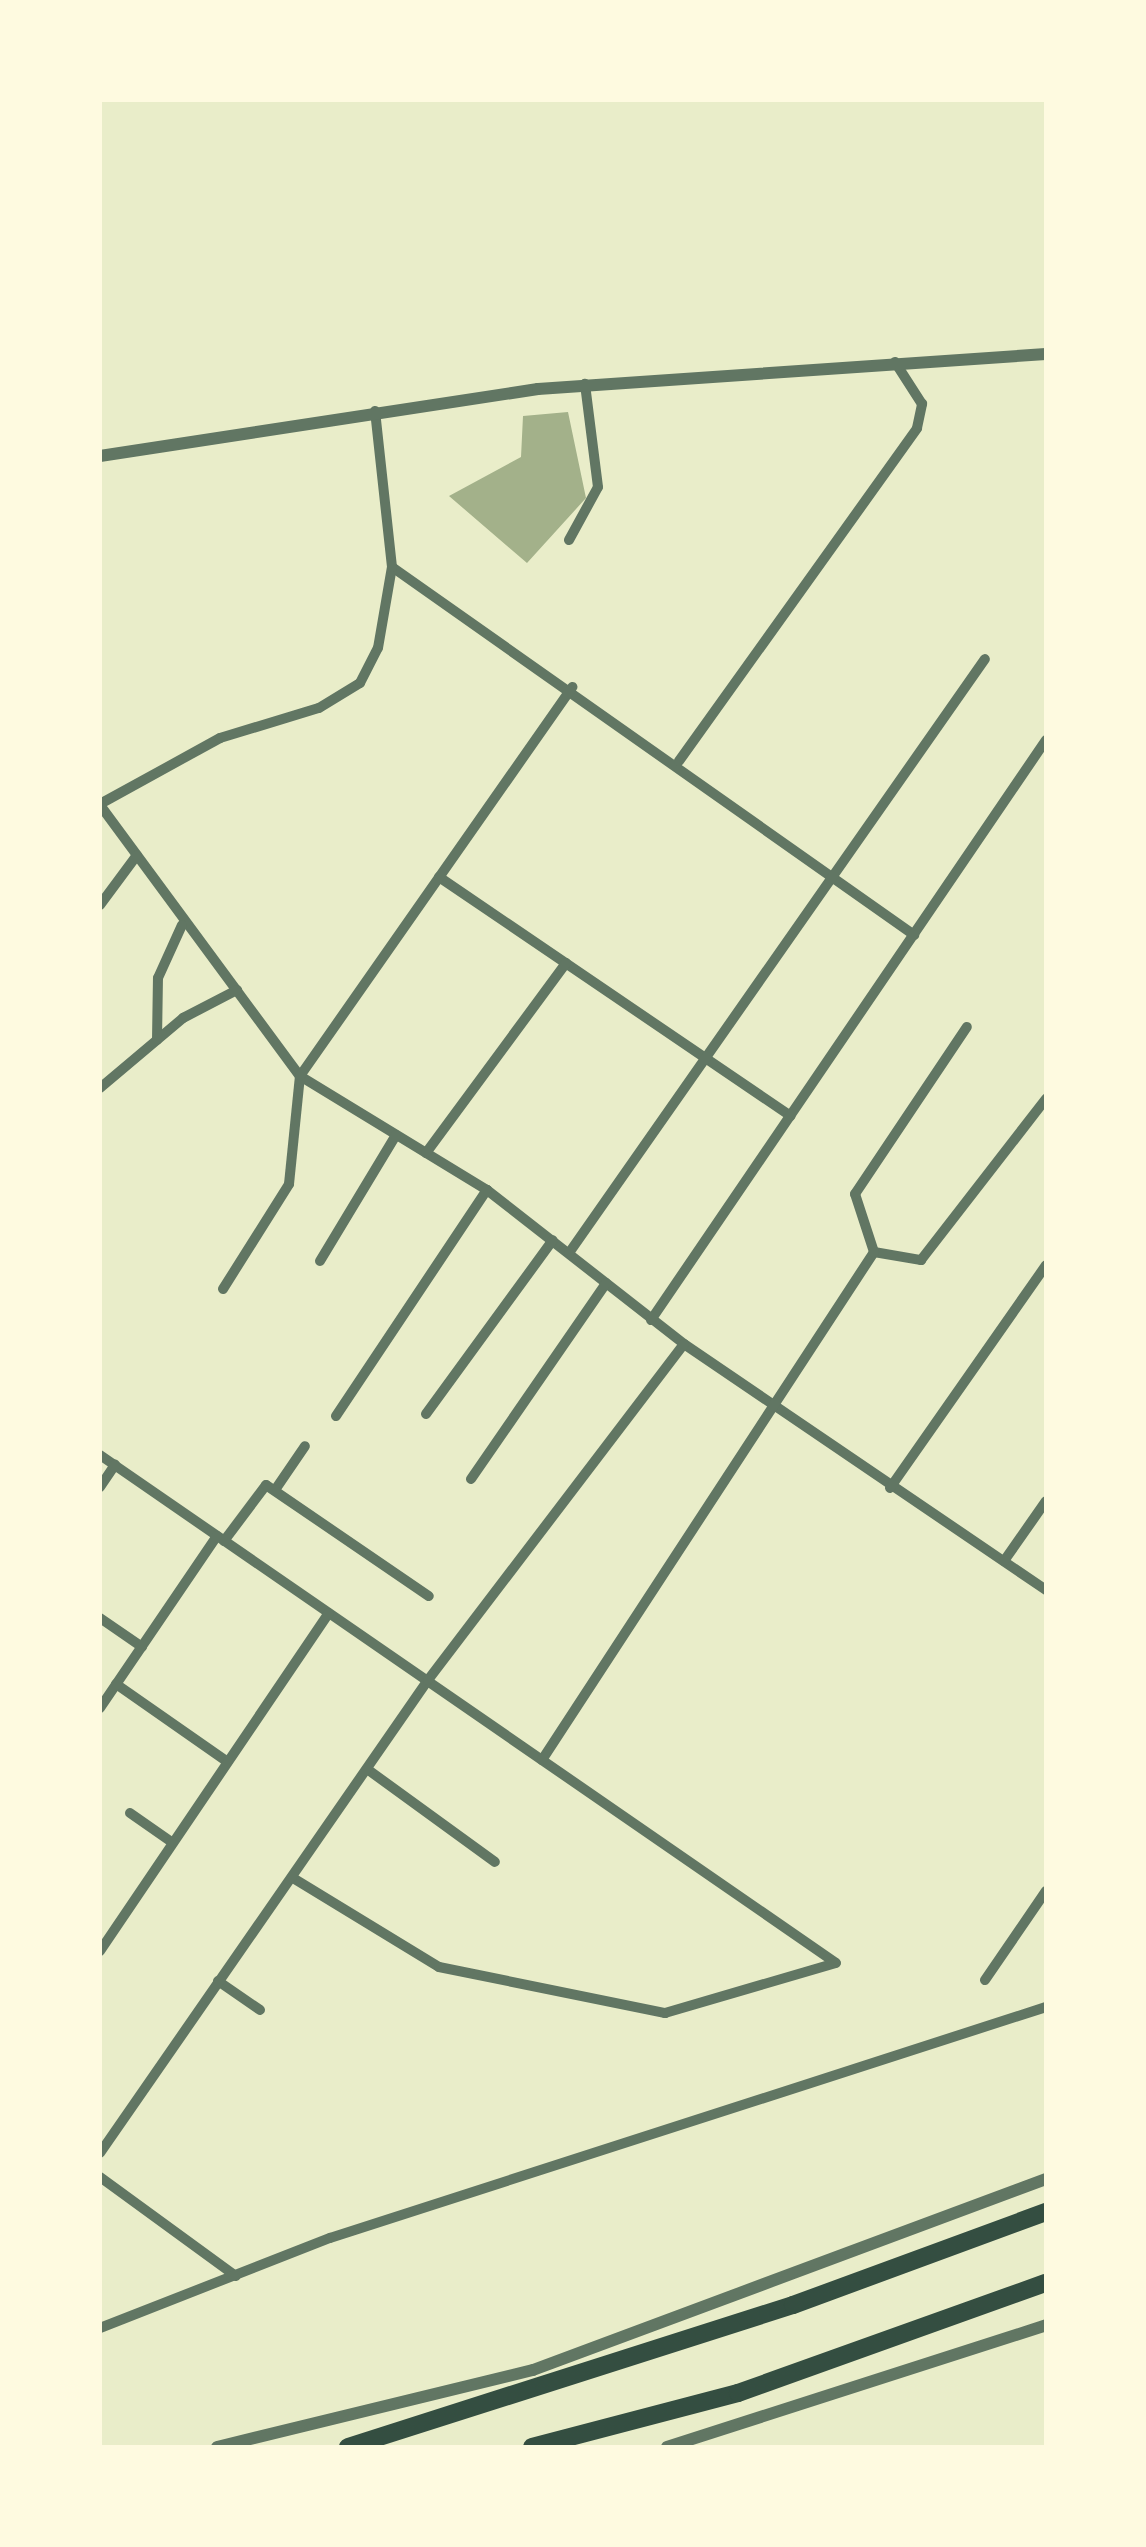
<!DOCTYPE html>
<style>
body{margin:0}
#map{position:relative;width:1146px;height:2547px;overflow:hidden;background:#e9edc9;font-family:"Titillium Web",sans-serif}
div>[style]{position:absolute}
.water>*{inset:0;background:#a3b18a}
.minor>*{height:10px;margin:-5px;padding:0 5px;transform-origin:5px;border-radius:5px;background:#617663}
.tertiary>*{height:12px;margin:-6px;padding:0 6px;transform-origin:6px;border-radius:6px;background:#617663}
.trunk>*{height:18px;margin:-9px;padding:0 9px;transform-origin:9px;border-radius:9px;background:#344e41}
span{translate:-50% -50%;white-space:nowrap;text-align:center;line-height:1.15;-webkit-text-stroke:8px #fefae0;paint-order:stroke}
.frame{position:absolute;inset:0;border:102px solid #fefae0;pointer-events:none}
</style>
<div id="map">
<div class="water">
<i style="clip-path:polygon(568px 412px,586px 498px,527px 563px,449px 496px,521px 457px,523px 416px)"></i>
</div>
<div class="minor">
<i style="left:569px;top:540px;width:60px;rotate:-61.3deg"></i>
<i style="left:598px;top:487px;width:104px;rotate:-97.2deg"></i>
<i style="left:392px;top:567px;width:639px;rotate:35.18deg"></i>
<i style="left:679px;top:761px;width:409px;rotate:-54.4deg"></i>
<i style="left:917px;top:428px;width:25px;rotate:-78deg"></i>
<i style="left:922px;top:404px;width:50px;rotate:-122.7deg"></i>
<i style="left:100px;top:804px;width:137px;rotate:-28.8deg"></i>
<i style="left:220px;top:738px;width:103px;rotate:-16.9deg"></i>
<i style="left:319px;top:708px;width:48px;rotate:-31.4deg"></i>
<i style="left:360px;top:683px;width:39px;rotate:-63deg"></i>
<i style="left:378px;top:648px;width:82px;rotate:-80.2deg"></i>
<i style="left:392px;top:567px;width:157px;rotate:-96.2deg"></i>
<i style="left:100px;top:805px;width:337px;rotate:53.6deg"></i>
<i style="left:300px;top:1076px;width:219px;rotate:31.4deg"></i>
<i style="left:487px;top:1190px;width:250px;rotate:38deg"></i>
<i style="left:684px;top:1344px;width:438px;rotate:34.2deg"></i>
<i style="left:439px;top:877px;width:425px;rotate:34.2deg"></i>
<i style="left:100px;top:905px;width:62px;rotate:-53.5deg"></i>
<i style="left:157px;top:1040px;width:62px;rotate:-89.1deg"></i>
<i style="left:158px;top:978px;width:58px;rotate:-65.6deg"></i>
<i style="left:100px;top:1088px;width:109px;rotate:-40.1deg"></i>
<i style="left:183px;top:1018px;width:61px;rotate:-27.4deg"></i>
<i style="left:426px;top:1153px;width:236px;rotate:-53.6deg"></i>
<i style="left:874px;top:1252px;width:48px;rotate:9.7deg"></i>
<i style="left:921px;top:1260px;width:204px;rotate:-52.2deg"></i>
<i style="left:569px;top:1253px;width:725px;rotate:-55deg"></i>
<i style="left:320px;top:1261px;width:147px;rotate:-58.9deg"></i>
<i style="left:223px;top:1289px;width:124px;rotate:-57.8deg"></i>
<i style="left:289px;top:1184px;width:109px;rotate:-84.2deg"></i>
<i style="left:300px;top:1076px;width:475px;rotate:-55deg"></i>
<i style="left:651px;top:1320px;width:702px;rotate:-55.74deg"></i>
<i style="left:426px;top:1414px;width:215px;rotate:-53.9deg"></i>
<i style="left:336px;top:1416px;width:272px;rotate:-56.3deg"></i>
<i style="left:100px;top:1455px;width:894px;rotate:34.61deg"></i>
<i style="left:471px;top:1479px;width:238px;rotate:-55.4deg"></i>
<i style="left:100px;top:1487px;width:27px;rotate:-56deg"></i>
<i style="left:890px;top:1488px;width:272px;rotate:-55deg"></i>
<i style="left:275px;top:1490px;width:53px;rotate:-55.7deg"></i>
<i style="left:224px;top:1541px;width:70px;rotate:-53.1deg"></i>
<i style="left:266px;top:1485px;width:197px;rotate:34.3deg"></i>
<i style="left:1004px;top:1561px;width:73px;rotate:-55deg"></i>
<i style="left:100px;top:1618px;width:51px;rotate:34.6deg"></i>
<i style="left:116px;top:1684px;width:136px;rotate:34.9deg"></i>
<i style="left:100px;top:1708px;width:208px;rotate:-55.8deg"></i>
<i style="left:542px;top:1760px;width:607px;rotate:-56.83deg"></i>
<i style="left:874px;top:1252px;width:61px;rotate:-108.1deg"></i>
<i style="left:855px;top:1194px;width:201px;rotate:-56.2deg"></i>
<i style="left:367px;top:1769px;width:158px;rotate:36deg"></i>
<i style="left:130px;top:1813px;width:52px;rotate:34.9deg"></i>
<i style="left:293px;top:1878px;width:171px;rotate:31.4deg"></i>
<i style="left:439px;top:1967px;width:231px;rotate:11.5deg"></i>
<i style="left:665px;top:2013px;width:178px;rotate:-16.3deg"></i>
<i style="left:100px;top:1951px;width:408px;rotate:-55.9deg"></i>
<i style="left:985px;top:1980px;width:108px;rotate:-55.6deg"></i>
<i style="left:218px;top:1981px;width:51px;rotate:34.6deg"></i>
<i style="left:100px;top:2153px;width:576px;rotate:-55.26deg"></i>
<i style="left:428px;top:1680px;width:422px;rotate:-52.7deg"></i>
<i style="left:100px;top:2177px;width:168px;rotate:36.1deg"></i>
<i style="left:100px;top:2328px;width:247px;rotate:-21.4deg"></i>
<i style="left:330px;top:2238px;width:752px;rotate:-17.88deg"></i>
</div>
<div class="tertiary">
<i style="left:100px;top:456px;width:443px;rotate:-8.7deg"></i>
<i style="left:538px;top:389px;width:509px;rotate:-3.94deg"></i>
<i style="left:217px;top:2447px;width:325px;rotate:-13.7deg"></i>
<i style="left:533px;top:2370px;width:547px;rotate:-20.42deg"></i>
<i style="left:667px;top:2447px;width:398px;rotate:-17.8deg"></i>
</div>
<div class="trunk">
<i style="left:348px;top:2447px;width:467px;rotate:-17.7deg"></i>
<i style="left:793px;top:2305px;width:270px;rotate:-20.2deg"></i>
<i style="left:532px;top:2447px;width:213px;rotate:-14.7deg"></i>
<i style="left:738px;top:2393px;width:327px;rotate:-19.7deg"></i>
</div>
<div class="frame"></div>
</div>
